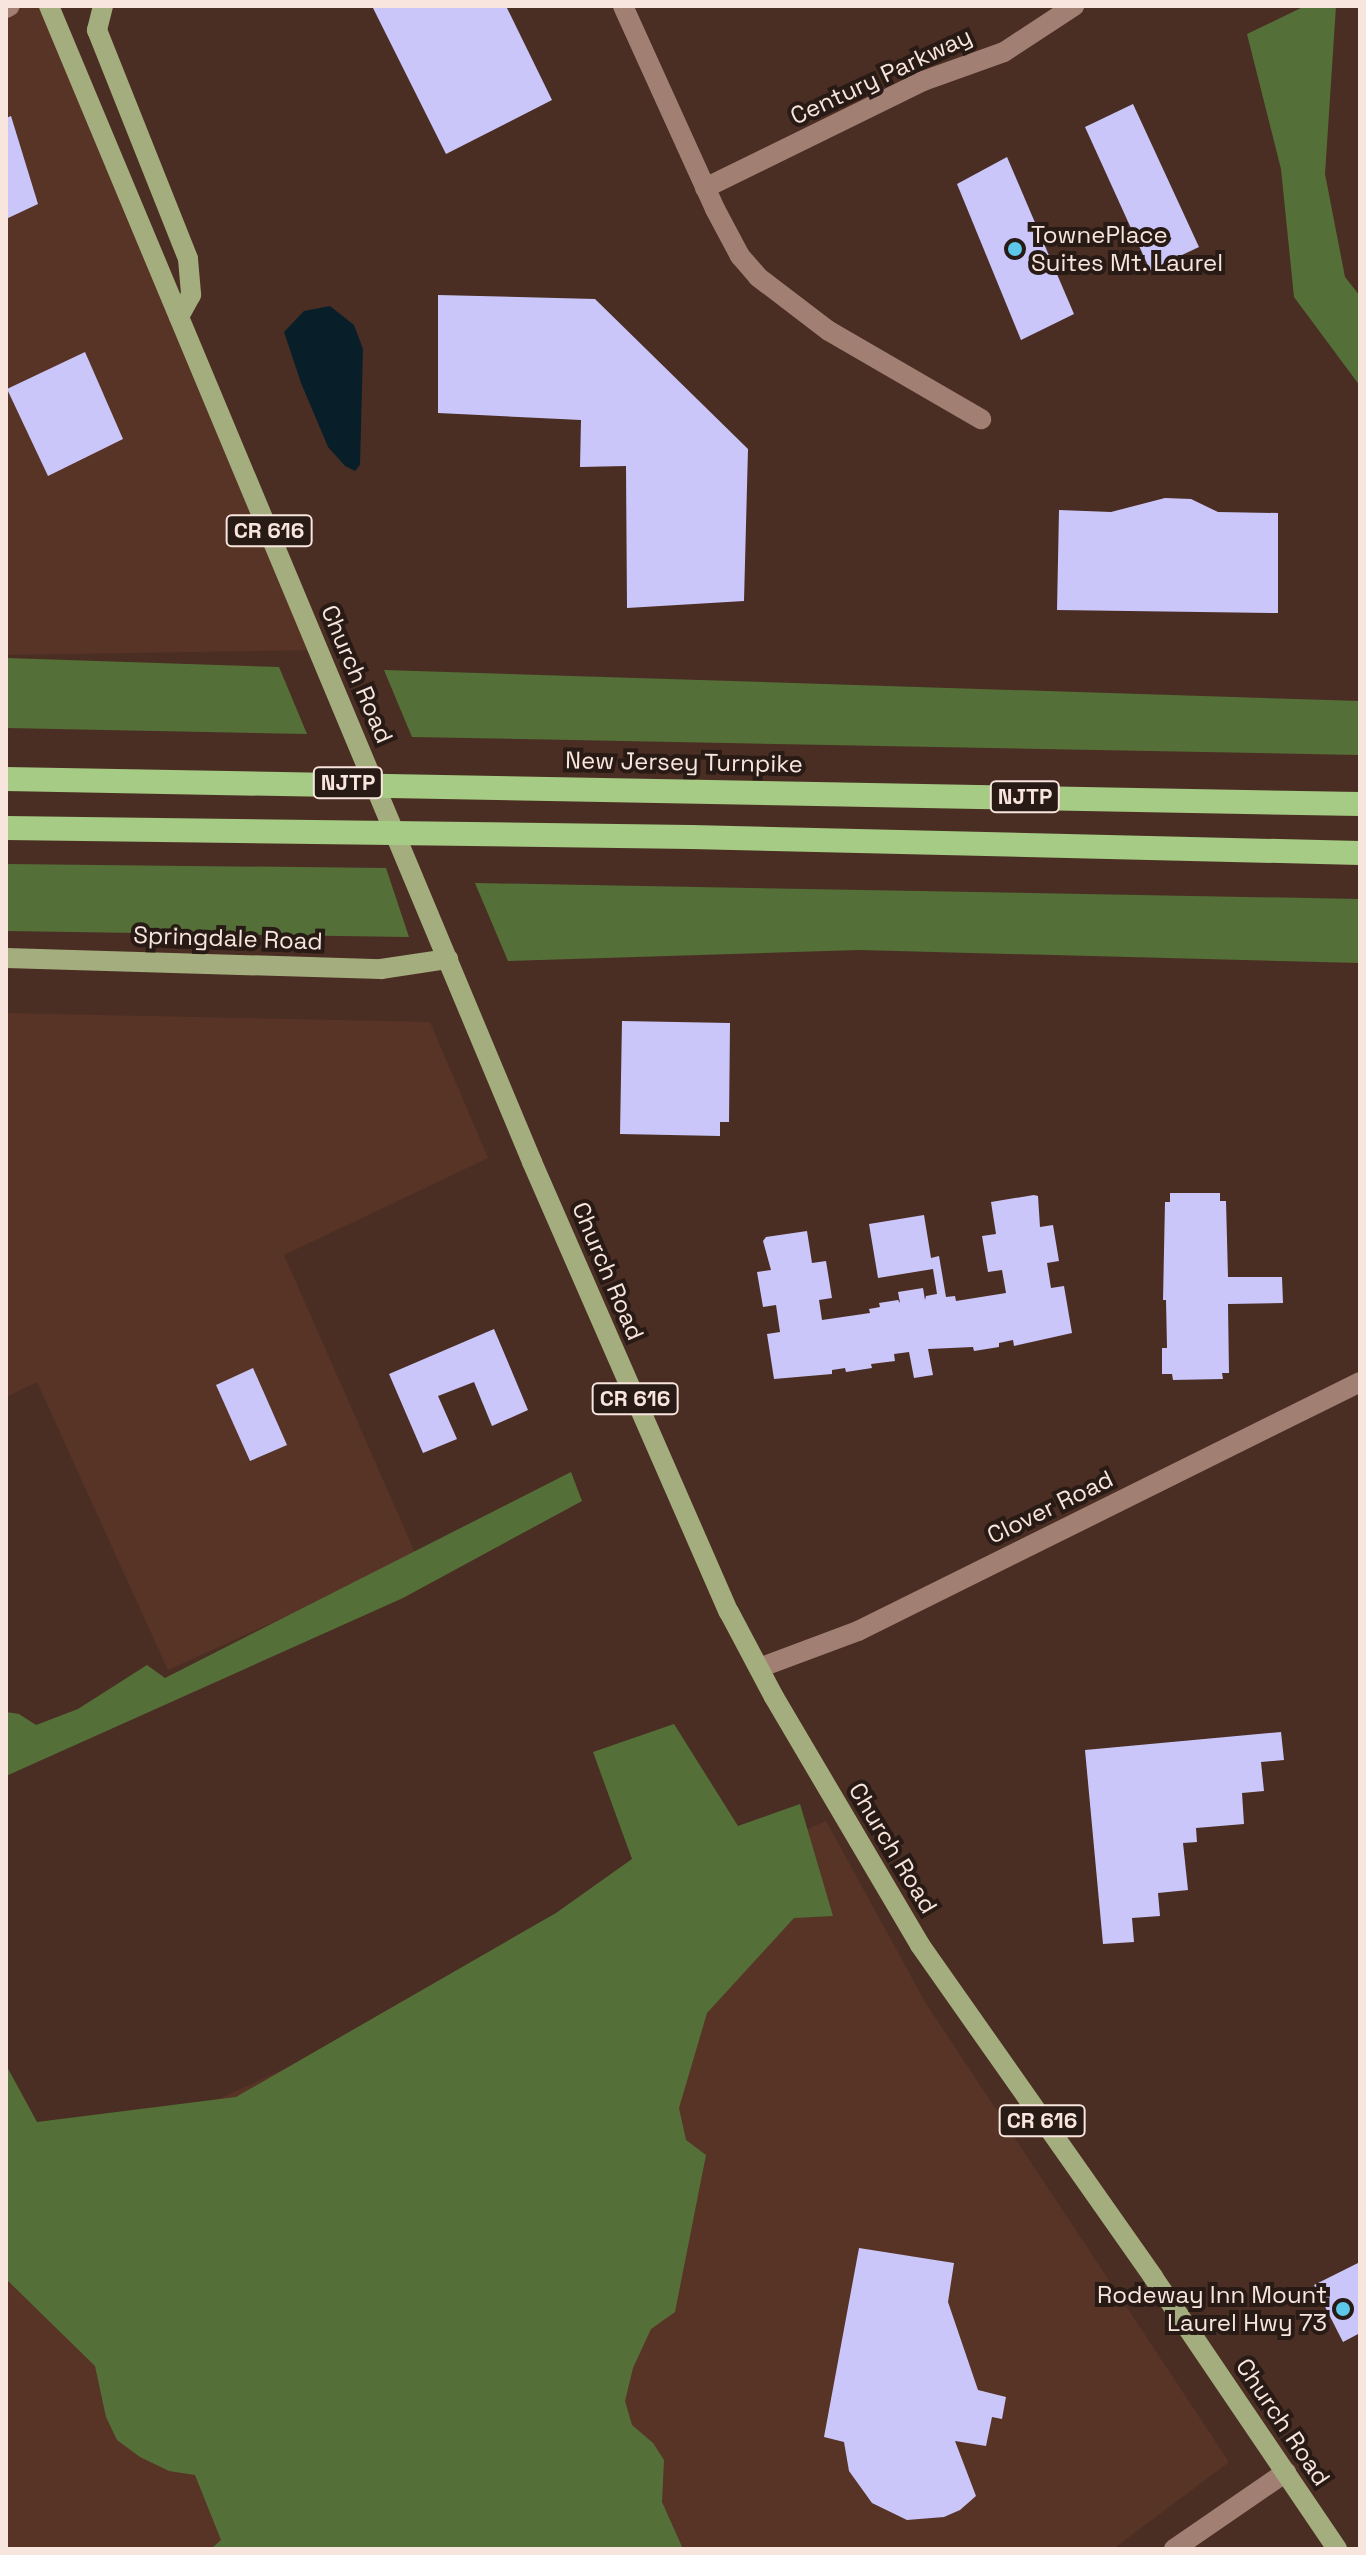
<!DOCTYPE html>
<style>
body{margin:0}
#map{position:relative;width:1366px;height:2555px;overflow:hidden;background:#4b2e23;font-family:"Space Grotesk",sans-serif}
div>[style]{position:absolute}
.built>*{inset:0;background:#583427}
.forest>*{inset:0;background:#547038}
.water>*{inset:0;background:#081f2a}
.building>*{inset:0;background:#cbc6fa}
.minor>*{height:20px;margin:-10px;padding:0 10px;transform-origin:10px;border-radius:10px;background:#a27f73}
.major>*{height:20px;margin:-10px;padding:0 10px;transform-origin:10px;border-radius:10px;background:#a4ad7d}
.highway>*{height:24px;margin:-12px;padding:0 12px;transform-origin:12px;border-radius:12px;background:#a5cb84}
.dots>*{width:22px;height:22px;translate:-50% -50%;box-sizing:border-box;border:4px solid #281a15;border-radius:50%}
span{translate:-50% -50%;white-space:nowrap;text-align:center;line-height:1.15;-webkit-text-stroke:8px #281a15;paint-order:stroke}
.shield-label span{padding:2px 6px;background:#281a15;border:2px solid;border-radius:6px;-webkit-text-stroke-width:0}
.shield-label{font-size:22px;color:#f8e5dd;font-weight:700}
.street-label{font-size:24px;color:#f8e5dd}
.poi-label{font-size:24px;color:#f8e5dd}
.left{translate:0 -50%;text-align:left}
.right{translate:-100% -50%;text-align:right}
.frame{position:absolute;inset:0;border:8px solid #f8e5dd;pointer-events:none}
</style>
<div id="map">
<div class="built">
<i style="clip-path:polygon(6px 6px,49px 6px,319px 650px,6px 655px)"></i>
<i style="clip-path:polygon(6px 1013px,430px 1022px,488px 1158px,284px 1255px,417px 1557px,168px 1670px,37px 1382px,6px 1397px)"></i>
<i style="clip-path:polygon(826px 1821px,925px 2002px,1229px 2462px,1113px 2549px,6px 2549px,6px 2107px,68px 2168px)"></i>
</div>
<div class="forest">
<i style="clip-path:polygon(1305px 6px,1336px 6px,1325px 174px,1345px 277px,1360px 296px,1360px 386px,1294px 297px,1281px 169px,1247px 34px)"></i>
<i style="clip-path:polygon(6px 658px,279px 667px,307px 734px,6px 728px)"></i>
<i style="clip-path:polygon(384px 670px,1360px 701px,1360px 755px,412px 737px)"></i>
<i style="clip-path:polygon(6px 864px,386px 868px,409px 937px,6px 931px)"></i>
<i style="clip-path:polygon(475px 883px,1360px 899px,1360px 963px,859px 950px,508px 961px)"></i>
<i style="clip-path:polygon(571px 1472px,582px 1501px,403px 1598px,6px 1776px,6px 1712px,19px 1714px,36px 1725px,78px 1709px,147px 1665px,165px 1678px)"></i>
<i style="clip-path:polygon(674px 1724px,738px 1826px,800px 1804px,833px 1916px,794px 1918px,707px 2013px,679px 2108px,686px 2140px,706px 2155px,675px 2312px,651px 2329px,633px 2368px,625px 2401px,632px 2425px,653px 2443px,664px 2460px,662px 2502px,683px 2549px,211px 2549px,221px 2540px,195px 2475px,169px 2471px,140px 2457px,117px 2440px,106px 2417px,95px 2366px,6px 2279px,6px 2065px,37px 2122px,236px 2097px,556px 1913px,632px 1859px,593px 1752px)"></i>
</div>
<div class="water">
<i style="clip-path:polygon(330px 306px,354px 325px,363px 349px,360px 465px,355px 471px,345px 466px,328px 447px,301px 383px,284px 332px,304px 311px)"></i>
</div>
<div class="building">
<i style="clip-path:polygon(372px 6px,506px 6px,552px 100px,446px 154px)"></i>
<i style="clip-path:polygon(1133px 104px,1199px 247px,1150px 270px,1085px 127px)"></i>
<i style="clip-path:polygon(11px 116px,38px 204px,6px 219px,6px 118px)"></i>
<i style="clip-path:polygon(1007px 157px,1074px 314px,1021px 340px,957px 184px)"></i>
<i style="clip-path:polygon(438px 295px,595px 299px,748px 449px,744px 601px,627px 608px,626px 466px,580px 467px,581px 420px,438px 413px)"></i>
<i style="clip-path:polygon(85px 352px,123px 439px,48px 476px,7px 389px)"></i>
<i style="clip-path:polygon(1165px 498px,1191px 499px,1218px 512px,1278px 513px,1278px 613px,1057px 610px,1059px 510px,1111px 512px)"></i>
<i style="clip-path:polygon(622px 1021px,730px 1023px,729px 1122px,720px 1122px,720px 1136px,620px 1134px)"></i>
<i style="clip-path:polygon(1170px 1193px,1220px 1193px,1220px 1201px,1226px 1201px,1228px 1277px,1282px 1277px,1283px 1303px,1228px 1304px,1229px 1373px,1222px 1373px,1223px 1379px,1173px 1380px,1172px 1374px,1162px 1374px,1162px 1348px,1167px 1348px,1166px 1300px,1163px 1300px,1165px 1202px,1170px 1202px)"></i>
<i style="clip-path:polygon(1034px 1195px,1038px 1196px,1040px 1227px,1053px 1225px,1059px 1261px,1047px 1263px,1051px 1288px,1064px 1286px,1072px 1333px,1014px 1346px,1013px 1340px,999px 1343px,999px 1347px,974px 1351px,973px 1347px,928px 1349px,933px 1375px,914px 1378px,909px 1352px,894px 1354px,895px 1361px,871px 1364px,872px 1368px,846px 1372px,845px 1368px,832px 1370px,832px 1374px,774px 1379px,767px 1334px,780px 1332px,776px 1305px,763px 1307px,757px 1272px,771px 1270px,763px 1241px,766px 1237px,807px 1231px,812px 1263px,826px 1261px,832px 1298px,819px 1300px,822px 1320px,870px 1313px,869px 1309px,880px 1307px,879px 1303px,898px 1300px,900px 1303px,898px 1292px,923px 1288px,925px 1300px,926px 1296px,937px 1294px,933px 1269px,878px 1278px,869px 1224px,924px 1215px,931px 1258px,939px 1256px,946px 1297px,955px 1296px,956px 1301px,1006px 1293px,1002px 1270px,988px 1272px,982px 1236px,996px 1234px,991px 1202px)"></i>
<i style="clip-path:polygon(494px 1329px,528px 1410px,492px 1426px,474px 1382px,438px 1396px,457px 1439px,423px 1453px,389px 1374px)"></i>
<i style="clip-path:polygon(253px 1368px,287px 1445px,250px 1461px,216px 1385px)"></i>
<i style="clip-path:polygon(1281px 1732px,1284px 1760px,1261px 1762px,1264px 1791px,1242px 1793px,1244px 1824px,1196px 1828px,1197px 1842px,1183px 1843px,1188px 1890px,1158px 1893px,1160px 1916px,1132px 1918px,1134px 1942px,1103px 1944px,1085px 1750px)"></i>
<i style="clip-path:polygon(859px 2248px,954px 2263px,948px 2302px,978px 2390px,1006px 2397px,1002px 2419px,992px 2417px,986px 2446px,955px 2441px,976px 2496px,960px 2510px,944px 2517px,907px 2520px,872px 2503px,849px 2471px,844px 2442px,824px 2437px)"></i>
<i style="clip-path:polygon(1360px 2262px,1360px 2333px,1343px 2342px,1314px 2285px)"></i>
</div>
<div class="minor">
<i style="left:623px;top:6px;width:223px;rotate:65.6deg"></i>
<i style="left:715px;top:209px;width:53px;rotate:62deg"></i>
<i style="left:740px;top:256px;width:28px;rotate:49deg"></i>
<i style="left:758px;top:277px;width:89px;rotate:37.3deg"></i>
<i style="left:829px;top:331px;width:176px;rotate:30.1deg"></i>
<i style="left:6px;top:8px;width:4px;rotate:-27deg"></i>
<i style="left:705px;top:188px;width:243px;rotate:-26.1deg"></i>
<i style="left:923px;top:81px;width:86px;rotate:-19.7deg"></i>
<i style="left:1004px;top:52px;width:84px;rotate:-33.3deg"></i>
<i style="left:759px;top:1668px;width:106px;rotate:-20.5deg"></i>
<i style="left:858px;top:1631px;width:560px;rotate:-26.38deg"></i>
<i style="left:1174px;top:2549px;width:136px;rotate:-34.5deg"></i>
</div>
<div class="major">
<i style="left:49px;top:6px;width:1253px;rotate:67.32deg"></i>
<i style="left:532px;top:1162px;width:491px;rotate:66.4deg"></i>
<i style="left:729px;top:1612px;width:96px;rotate:62.1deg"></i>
<i style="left:774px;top:1697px;width:288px;rotate:59.5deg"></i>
<i style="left:920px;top:1945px;width:406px;rotate:54.9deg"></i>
<i style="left:1153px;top:2277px;width:328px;rotate:55.9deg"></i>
<i style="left:103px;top:6px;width:25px;rotate:104deg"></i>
<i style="left:97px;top:30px;width:246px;rotate:68.3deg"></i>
<i style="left:188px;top:259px;width:36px;rotate:85deg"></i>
<i style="left:191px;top:295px;width:25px;rotate:119deg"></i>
<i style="left:6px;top:958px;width:375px;rotate:1.7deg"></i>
<i style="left:381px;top:969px;width:68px;rotate:-8.5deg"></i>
</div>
<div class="highway">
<i style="left:6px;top:779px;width:1354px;rotate:1.06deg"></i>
<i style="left:6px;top:828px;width:685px;rotate:0.75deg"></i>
<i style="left:691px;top:837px;width:669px;rotate:1.37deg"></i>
</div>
<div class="dots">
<i style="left:1015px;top:249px;background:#5cc7e8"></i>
<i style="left:1343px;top:2309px;background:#5cc7e8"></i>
</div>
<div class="shield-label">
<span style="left:269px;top:531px">CR 616</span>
<span style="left:348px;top:783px">NJTP</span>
<span style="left:1025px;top:797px">NJTP</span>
<span style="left:635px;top:1399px">CR 616</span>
<span style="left:1042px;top:2121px">CR 616</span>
</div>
<div class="street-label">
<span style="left:881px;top:76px;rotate:-25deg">Century Parkway</span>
<span style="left:357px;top:674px;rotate:67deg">Church Road</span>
<span style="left:684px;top:762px;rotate:1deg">New Jersey Turnpike</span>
<span style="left:228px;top:938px;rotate:2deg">Springdale Road</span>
<span style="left:608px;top:1271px;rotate:67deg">Church Road</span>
<span style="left:1050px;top:1507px;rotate:-26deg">Clover Road</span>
<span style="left:893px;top:1848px;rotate:59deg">Church Road</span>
<span style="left:1283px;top:2422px;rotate:56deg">Church Road</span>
</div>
<div class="poi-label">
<span class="left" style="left:1031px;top:249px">TownePlace<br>Suites Mt. Laurel</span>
<span class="right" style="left:1327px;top:2309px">Rodeway Inn Mount<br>Laurel Hwy 73</span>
</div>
<div class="frame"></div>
</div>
